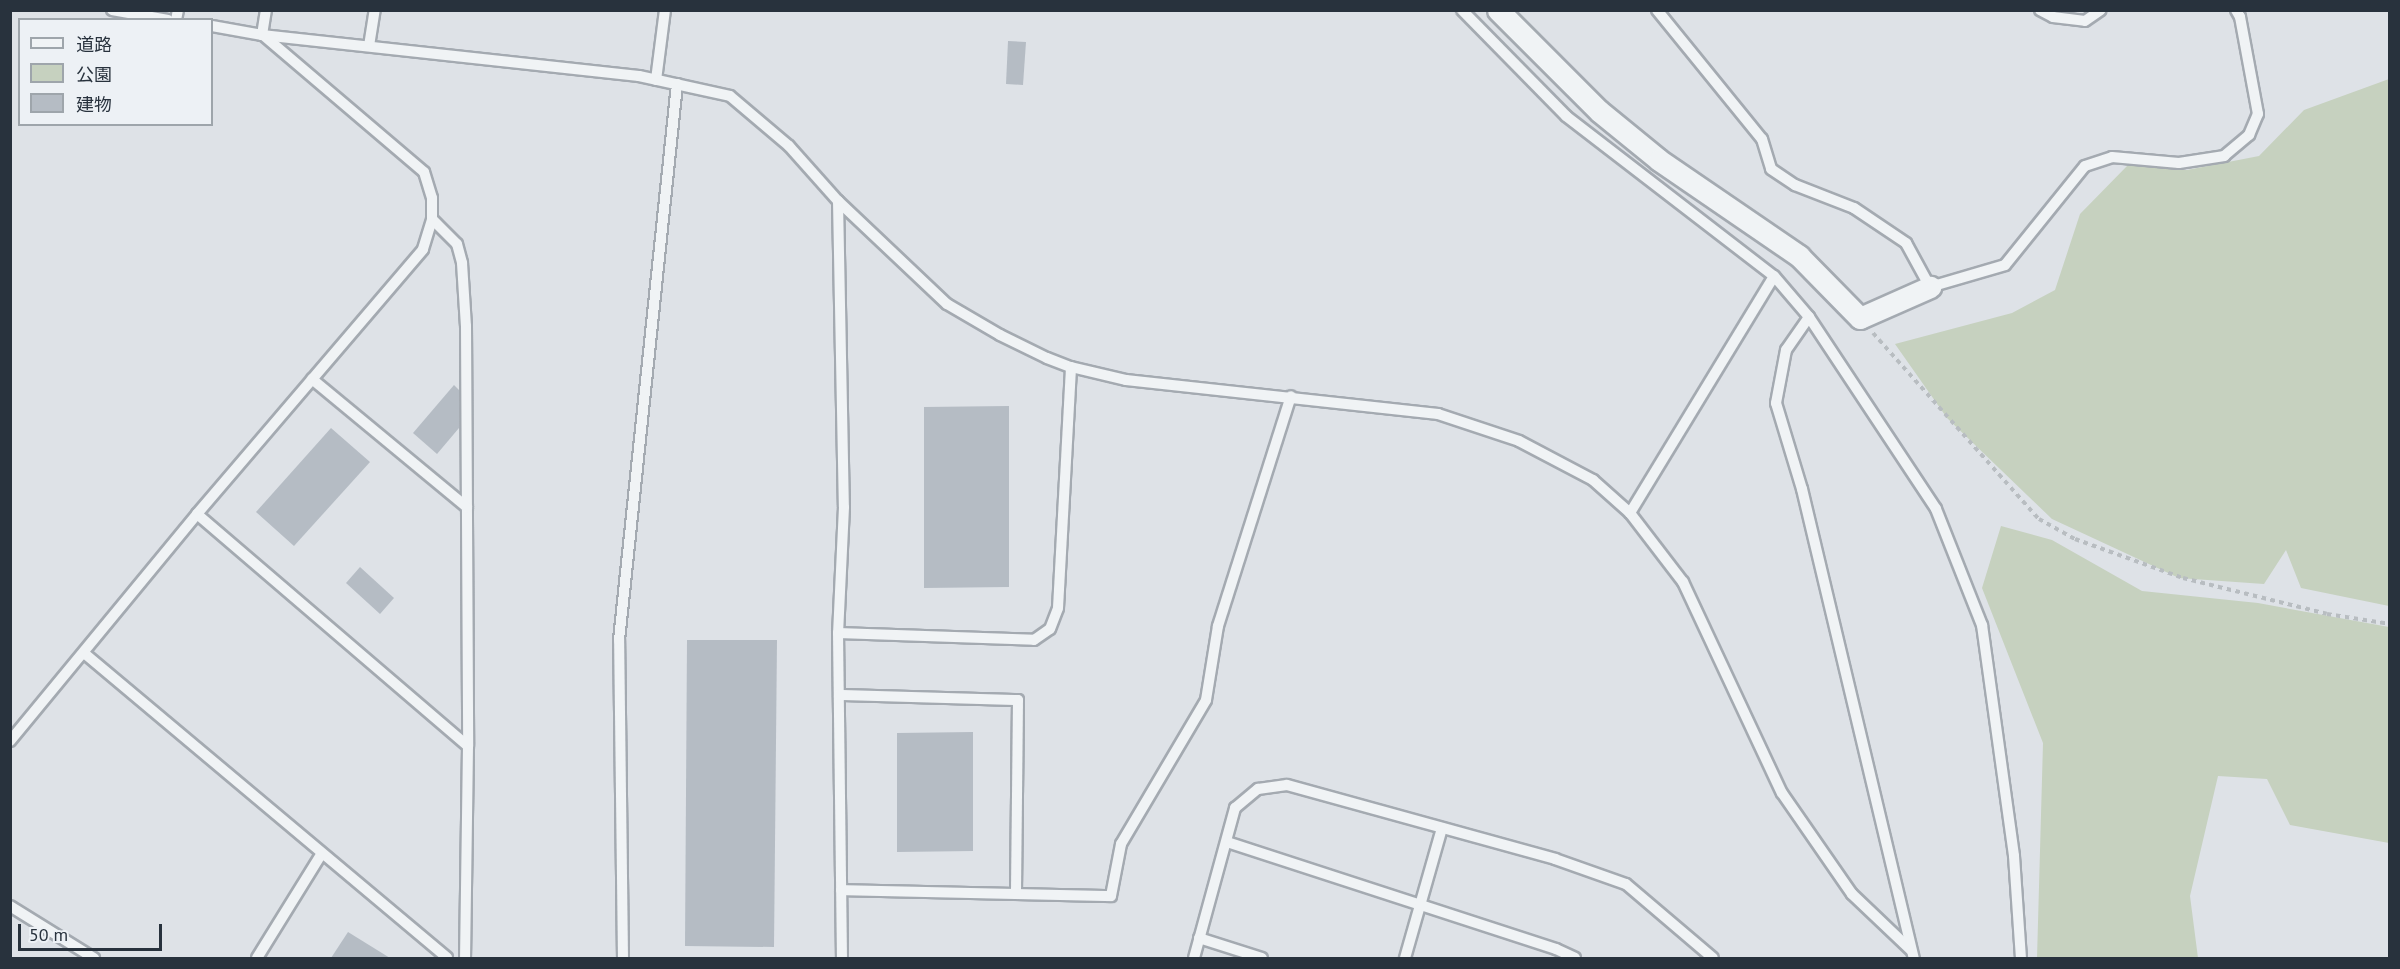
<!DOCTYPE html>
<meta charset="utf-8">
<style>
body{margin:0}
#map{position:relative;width:2400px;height:969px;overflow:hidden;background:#dee2e7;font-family:"PT Sans","Noto Sans JP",sans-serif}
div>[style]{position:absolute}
.green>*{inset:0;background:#c6d1bf}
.building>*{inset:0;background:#b5bcc4}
.path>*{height:4px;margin-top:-2px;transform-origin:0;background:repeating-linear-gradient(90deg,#b8bdc1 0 4.5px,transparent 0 9px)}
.roads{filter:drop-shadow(2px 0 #a4aab1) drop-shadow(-2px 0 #a4aab1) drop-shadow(0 2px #a4aab1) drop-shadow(0 -2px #a4aab1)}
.service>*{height:10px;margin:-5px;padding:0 5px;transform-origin:5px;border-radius:5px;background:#f0f3f5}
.minor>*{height:21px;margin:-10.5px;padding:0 10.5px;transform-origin:10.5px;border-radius:10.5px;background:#f0f3f5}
span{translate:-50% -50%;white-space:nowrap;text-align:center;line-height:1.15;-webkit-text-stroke:4.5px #edf1f5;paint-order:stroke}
.frame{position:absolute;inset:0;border:12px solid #28323d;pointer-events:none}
.legend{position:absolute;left:18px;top:18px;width:195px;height:108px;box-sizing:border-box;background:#edf1f5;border:2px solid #9ea5ab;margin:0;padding:8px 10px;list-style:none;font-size:18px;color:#28323d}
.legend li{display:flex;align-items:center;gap:12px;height:30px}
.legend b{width:30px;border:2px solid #9ea5ab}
.scale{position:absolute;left:18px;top:924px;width:144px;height:27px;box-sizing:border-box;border:3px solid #28323d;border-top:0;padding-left:8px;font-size:18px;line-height:21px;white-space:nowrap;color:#28323d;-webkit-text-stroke:4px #edf1f5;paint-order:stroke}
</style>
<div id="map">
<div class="green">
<i style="clip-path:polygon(2389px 79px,2389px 606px,2301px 588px,2286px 550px,2264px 584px,2179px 578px,2052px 519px,1947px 418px,1895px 344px,2012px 313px,2055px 290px,2080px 214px,2128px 165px,2187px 170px,2259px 156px,2304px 110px)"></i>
<i style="clip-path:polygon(2001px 526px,2052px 540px,2142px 591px,2258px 603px,2389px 627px,2389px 843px,2290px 825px,2267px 779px,2218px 776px,2190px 896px,2198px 958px,2037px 958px,2043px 743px,1982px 588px)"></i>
</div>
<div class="building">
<i style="clip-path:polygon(1008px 41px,1026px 42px,1023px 85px,1006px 84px)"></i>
<i style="clip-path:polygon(454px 385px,459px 390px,459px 428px,437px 454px,413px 433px)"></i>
<i style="clip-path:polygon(1009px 406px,1009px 587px,924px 588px,924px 407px)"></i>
<i style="clip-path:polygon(331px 428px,370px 462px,294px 546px,256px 512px)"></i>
<i style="clip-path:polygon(360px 567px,394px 598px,380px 614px,346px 583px)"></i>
<i style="clip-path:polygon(687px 640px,777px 640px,774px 947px,685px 946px)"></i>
<i style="clip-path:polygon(973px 732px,973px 851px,897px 852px,897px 733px)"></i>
<i style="clip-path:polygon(348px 932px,390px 958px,331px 958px)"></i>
</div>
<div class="path">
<i style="left:1873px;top:333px;width:249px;rotate:48.3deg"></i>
<i style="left:2039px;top:519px;width:41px;rotate:29.1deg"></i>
<i style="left:2075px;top:539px;width:115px;rotate:19.9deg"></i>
<i style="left:2183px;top:578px;width:148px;rotate:14deg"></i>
<i style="left:2327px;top:614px;width:64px;rotate:9deg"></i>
</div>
<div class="roads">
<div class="service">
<i style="left:112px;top:10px;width:57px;rotate:10.1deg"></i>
<i style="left:1462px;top:10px;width:148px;rotate:45.5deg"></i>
<i style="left:1566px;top:116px;width:262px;rotate:37.6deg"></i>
<i style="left:1774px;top:276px;width:54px;rotate:49.5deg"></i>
<i style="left:1809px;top:317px;width:230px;rotate:56.5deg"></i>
<i style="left:1936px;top:509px;width:125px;rotate:68.4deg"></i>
<i style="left:1982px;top:625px;width:233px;rotate:82.1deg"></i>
<i style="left:2014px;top:856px;width:102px;rotate:86.1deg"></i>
<i style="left:1657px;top:10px;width:166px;rotate:50.9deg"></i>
<i style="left:1762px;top:139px;width:31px;rotate:73deg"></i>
<i style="left:1771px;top:169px;width:29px;rotate:34deg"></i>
<i style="left:1795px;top:185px;width:63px;rotate:21.3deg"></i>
<i style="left:1854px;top:208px;width:63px;rotate:33.9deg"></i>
<i style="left:1906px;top:243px;width:50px;rotate:61.4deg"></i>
<i style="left:1930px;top:287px;width:78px;rotate:-16.3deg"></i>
<i style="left:2005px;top:265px;width:127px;rotate:-51.1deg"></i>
<i style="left:2085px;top:166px;width:28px;rotate:-18deg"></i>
<i style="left:2112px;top:157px;width:67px;rotate:5.1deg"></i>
<i style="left:2179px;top:163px;width:46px;rotate:-8.8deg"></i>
<i style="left:2224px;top:156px;width:33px;rotate:-40deg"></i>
<i style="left:2249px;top:135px;width:23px;rotate:-67deg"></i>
<i style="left:2258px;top:114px;width:99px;rotate:-100.5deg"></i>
<i style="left:2240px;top:17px;width:8px;rotate:-120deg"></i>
<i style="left:2040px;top:10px;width:15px;rotate:28deg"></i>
<i style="left:2053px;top:17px;width:32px;rotate:7deg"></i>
<i style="left:2085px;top:21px;width:19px;rotate:-35deg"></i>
<i style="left:176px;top:20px;width:10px;rotate:-79deg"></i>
<i style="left:212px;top:26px;width:51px;rotate:10.2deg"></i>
<i style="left:262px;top:35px;width:379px;rotate:6.2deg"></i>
<i style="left:639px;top:76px;width:93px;rotate:12.4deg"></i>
<i style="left:730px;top:96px;width:77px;rotate:40.3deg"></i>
<i style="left:789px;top:146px;width:74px;rotate:48.3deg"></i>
<i style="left:838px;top:201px;width:150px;rotate:43.4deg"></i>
<i style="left:947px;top:304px;width:61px;rotate:30.3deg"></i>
<i style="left:1000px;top:335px;width:52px;rotate:26.1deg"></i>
<i style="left:1047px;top:358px;width:26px;rotate:21deg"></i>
<i style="left:1071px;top:367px;width:57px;rotate:13.3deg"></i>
<i style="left:1126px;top:380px;width:314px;rotate:6.2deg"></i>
<i style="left:1438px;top:414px;width:85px;rotate:18.4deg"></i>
<i style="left:1519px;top:441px;width:84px;rotate:27.8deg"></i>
<i style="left:1593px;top:480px;width:50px;rotate:41.7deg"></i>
<i style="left:1630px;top:513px;width:87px;rotate:52.5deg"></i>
<i style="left:1683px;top:582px;width:233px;rotate:64.9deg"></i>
<i style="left:1782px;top:793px;width:123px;rotate:55.3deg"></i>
<i style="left:1852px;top:894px;width:81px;rotate:43.5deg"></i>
<i style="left:262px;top:35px;width:25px;rotate:-81deg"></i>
<i style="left:369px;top:46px;width:36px;rotate:-81deg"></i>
<i style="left:656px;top:80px;width:71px;rotate:-82.7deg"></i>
<i style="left:838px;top:201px;width:306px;rotate:88.9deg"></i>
<i style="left:844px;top:507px;width:126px;rotate:92.7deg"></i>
<i style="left:838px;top:633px;width:196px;rotate:2deg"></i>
<i style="left:1034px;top:640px;width:19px;rotate:-35deg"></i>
<i style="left:1050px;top:629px;width:22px;rotate:-69deg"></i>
<i style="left:1058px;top:608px;width:241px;rotate:-86.9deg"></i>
<i style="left:432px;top:219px;width:35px;rotate:45deg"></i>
<i style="left:457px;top:244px;width:20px;rotate:75deg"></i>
<i style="left:462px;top:263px;width:63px;rotate:86.4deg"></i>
<i style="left:466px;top:326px;width:420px;rotate:89.7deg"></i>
<i style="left:468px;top:746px;width:212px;rotate:90.8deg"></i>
<i style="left:1809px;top:317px;width:40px;rotate:124.9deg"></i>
<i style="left:1786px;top:350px;width:54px;rotate:100.7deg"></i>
<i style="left:1776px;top:403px;width:90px;rotate:73.2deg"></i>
<i style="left:1802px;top:489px;width:482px;rotate:76.6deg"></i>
<i style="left:312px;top:379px;width:201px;rotate:39.6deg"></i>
<i style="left:1630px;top:513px;width:277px;rotate:-58.7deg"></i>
<i style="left:197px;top:514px;width:357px;rotate:40.6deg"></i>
<i style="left:838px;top:633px;width:325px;rotate:89.3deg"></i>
<i style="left:84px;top:653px;width:474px;rotate:40deg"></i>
<i style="left:839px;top:695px;width:179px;rotate:1.6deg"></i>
<i style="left:1018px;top:700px;width:194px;rotate:90.6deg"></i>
<i style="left:10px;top:741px;width:294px;rotate:-50.5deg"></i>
<i style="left:197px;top:514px;width:348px;rotate:-49.5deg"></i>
<i style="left:423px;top:249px;width:31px;rotate:-73deg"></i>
<i style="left:432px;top:219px;width:21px;rotate:-90deg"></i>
<i style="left:432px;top:198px;width:27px;rotate:-107deg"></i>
<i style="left:424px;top:172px;width:211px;rotate:-139.6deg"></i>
<i style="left:1227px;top:842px;width:346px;rotate:18deg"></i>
<i style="left:1556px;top:949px;width:21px;rotate:25deg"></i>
<i style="left:841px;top:890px;width:270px;rotate:1.3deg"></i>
<i style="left:1111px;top:896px;width:53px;rotate:-79.1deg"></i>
<i style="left:1121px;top:844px;width:167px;rotate:-59.4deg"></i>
<i style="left:1206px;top:700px;width:75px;rotate:-80.8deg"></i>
<i style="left:1218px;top:626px;width:241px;rotate:-72.4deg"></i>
<i style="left:10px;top:906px;width:99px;rotate:31.8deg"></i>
<i style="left:1199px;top:938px;width:66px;rotate:17.6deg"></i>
<i style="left:257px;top:958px;width:123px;rotate:-58.2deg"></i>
<i style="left:623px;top:958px;width:318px;rotate:-90.7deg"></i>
<i style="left:619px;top:640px;width:559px;rotate:-84.04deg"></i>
<i style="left:1194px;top:958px;width:156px;rotate:-74.7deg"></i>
<i style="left:1235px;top:808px;width:30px;rotate:-40deg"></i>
<i style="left:1258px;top:789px;width:29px;rotate:-8deg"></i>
<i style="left:1287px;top:785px;width:278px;rotate:15.4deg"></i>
<i style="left:1555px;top:859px;width:75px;rotate:19.4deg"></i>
<i style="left:1626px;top:884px;width:114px;rotate:40.4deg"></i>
<i style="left:1405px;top:958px;width:135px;rotate:-74.1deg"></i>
</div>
<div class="minor">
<i style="left:1498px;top:10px;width:143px;rotate:45deg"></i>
<i style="left:1599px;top:111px;width:77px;rotate:39.2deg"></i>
<i style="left:1659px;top:160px;width:170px;rotate:34.4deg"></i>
<i style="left:1799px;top:256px;width:87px;rotate:45.5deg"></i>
<i style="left:1860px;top:318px;width:77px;rotate:-23.9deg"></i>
</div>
</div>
<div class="frame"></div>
<ul class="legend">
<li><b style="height:8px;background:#f0f3f5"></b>道路</li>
<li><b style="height:16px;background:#c6d1bf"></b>公園</li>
<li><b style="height:16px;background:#b5bcc4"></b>建物</li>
</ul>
<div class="scale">50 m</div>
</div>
